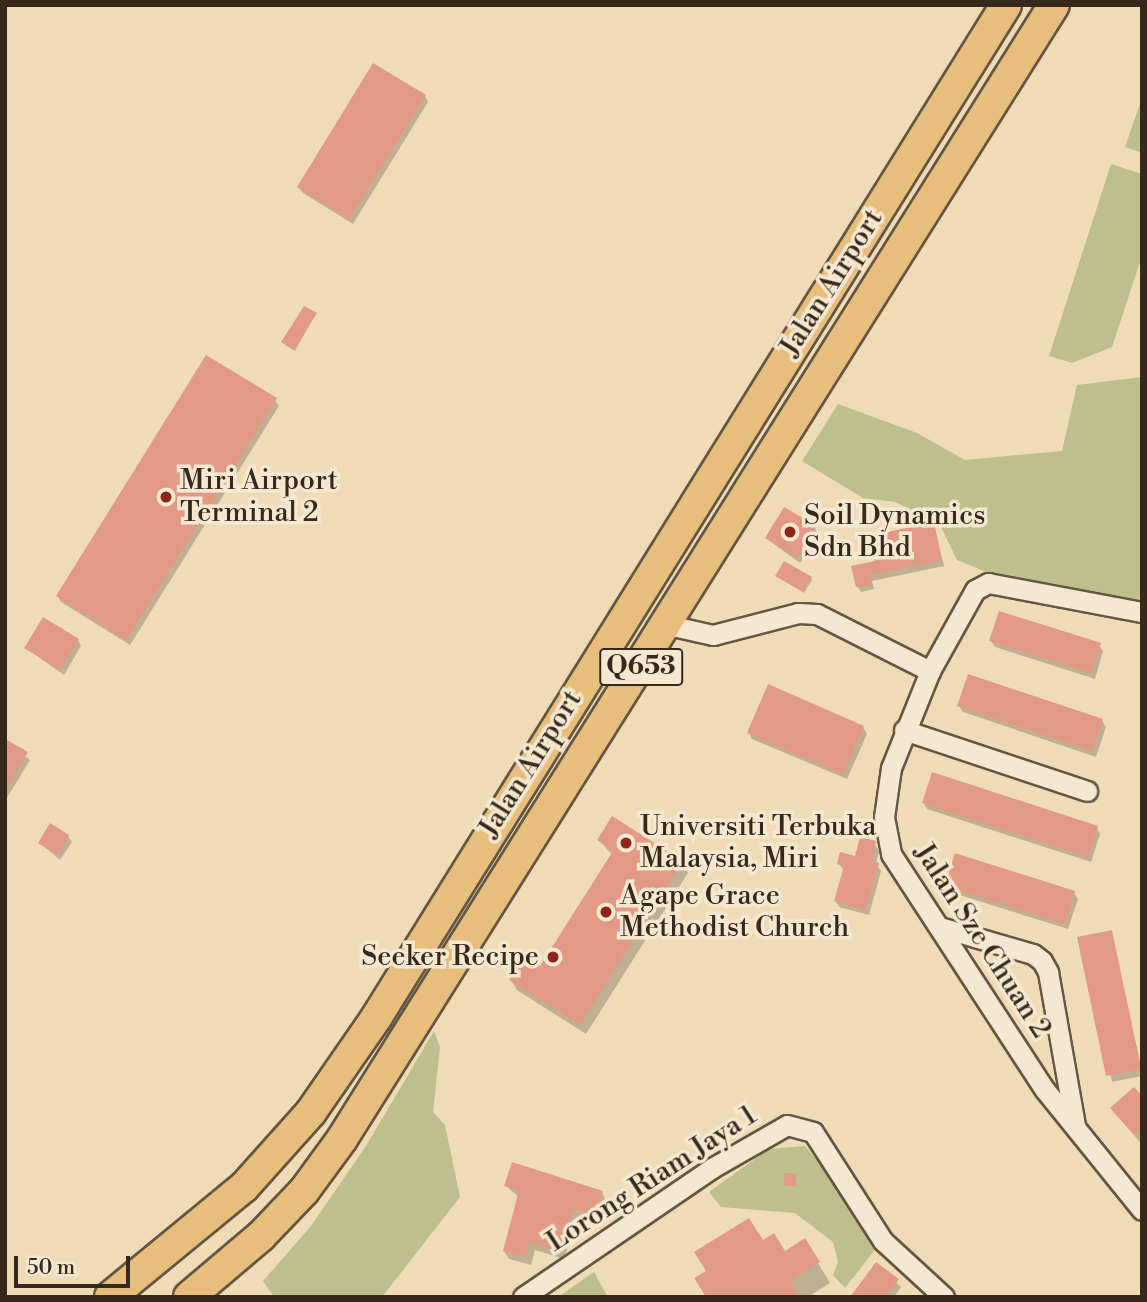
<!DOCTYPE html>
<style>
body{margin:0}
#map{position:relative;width:1147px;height:1302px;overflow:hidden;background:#f0dbb7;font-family:"Libre Bodoni",serif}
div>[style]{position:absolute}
.green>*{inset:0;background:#bdbf8c}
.shadow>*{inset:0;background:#0003}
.building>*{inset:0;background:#e29a85}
.roads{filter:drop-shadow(2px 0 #645643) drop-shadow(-2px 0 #645643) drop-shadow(0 2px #645643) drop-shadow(0 -2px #645643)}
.minor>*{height:19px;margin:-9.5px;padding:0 9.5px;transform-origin:9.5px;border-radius:9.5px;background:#f5e8d0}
.primary>*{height:30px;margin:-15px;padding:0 15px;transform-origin:15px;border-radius:15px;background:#e8be7c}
.dots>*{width:19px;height:19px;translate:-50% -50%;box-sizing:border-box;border:4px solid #f5e8d0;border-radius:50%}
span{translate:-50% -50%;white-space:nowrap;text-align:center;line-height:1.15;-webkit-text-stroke:7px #f5e8d0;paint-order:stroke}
.shield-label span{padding:2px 5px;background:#f5e8d0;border:2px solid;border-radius:5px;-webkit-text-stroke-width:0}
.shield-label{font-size:26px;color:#36291c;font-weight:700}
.street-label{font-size:28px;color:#36291c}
.poi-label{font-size:28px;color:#36291c}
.left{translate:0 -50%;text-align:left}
.right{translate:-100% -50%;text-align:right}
.frame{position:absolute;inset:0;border:7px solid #36291c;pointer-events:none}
.scale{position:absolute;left:14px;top:1256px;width:116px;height:32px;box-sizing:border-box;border:4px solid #36291c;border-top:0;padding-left:9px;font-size:21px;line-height:24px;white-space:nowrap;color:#36291c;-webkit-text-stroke:5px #f5e8d0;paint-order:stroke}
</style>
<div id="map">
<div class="green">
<i style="clip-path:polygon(1142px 98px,1142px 153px,1125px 147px)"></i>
<i style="clip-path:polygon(1111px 164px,1142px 174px,1142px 256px,1112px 347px,1072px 363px,1049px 356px)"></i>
<i style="clip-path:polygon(1142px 377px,1142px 606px,994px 575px,957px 560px,939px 523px,895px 502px,863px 498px,802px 461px,838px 404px,917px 433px,965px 460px,1062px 451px,1077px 385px)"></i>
<i style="clip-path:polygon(434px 1031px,440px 1047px,433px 1112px,445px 1125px,460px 1197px,382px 1297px,274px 1297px,263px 1281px,311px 1226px,366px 1146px)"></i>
<i style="clip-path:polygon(805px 1146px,845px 1194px,874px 1251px,845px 1288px,833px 1275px,838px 1262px,833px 1242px,795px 1213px,721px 1207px,709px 1192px,769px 1149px)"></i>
<i style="clip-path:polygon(594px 1272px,608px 1297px,558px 1297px)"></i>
</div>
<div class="shadow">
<i style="clip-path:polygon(425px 96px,428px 102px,353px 224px,303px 193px,299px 187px)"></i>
<i style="clip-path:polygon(315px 315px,295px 351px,285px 345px,283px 342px)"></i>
<i style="clip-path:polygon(275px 400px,279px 406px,130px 645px,61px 602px,58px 596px)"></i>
<i style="clip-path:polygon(933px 524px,944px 566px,872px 581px,874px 589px,861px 592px,857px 586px,877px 563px)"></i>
<i style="clip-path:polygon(815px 528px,818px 534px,800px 563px,767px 539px)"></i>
<i style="clip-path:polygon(777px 576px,810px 578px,812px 580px,804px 593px)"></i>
<i style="clip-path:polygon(78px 640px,81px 646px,64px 675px,26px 648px)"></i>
<i style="clip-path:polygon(991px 641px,1099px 645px,1103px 651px,1095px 679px,995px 647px)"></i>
<i style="clip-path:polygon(959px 706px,1102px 721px,1106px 727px,1096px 757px,963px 712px)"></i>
<i style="clip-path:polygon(863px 727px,867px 734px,847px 779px,752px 739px,749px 733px)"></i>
<i style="clip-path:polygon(5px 741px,30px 760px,5px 801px)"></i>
<i style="clip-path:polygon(924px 803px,1097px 828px,1100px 834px,1091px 862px,927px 809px)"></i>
<i style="clip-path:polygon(68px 836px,72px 842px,60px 860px,40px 843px)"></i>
<i style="clip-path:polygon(861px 839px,875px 845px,879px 851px,876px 864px,881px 871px,869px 915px,839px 907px,836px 901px,844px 871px,839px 864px,856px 858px)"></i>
<i style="clip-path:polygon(599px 840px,682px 862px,688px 873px,586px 1034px,517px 990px,511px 980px,540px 968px,612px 855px)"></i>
<i style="clip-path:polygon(947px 885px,1074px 893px,1078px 899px,1068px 929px,950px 892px)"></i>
<i style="clip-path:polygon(1111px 932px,1142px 1070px,1142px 1076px,1112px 1082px,1079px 938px)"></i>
<i style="clip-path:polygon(1142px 1099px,1142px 1145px,1112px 1108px)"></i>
<i style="clip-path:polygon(506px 1186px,602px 1192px,606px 1201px,600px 1223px,577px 1217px,564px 1259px,535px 1250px,531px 1265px,509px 1259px,504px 1251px,519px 1197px)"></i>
<i style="clip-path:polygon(762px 1243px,818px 1263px,830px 1283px,808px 1297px,707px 1297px)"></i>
<i style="clip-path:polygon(876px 1264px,901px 1287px,894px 1297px,852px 1297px)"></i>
</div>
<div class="building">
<i style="clip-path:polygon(373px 63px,426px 95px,349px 219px,297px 187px)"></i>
<i style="clip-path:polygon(304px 306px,317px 313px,294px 350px,281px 342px)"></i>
<i style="clip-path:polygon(206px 355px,277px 398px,126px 640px,56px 596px)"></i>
<i style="clip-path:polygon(784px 507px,816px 526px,797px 558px,765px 538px)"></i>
<i style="clip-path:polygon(934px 522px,942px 560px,870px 575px,872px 584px,856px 587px,851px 566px,875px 561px,869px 536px)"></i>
<i style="clip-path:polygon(784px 561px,812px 577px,803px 592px,775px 576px)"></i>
<i style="clip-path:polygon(999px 611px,1101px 643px,1091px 673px,989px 641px)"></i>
<i style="clip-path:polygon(43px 617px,79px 639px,60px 670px,24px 648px)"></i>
<i style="clip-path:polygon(968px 674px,1103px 719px,1093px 751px,957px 706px)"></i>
<i style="clip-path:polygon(768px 684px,864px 726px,843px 774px,747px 733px)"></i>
<i style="clip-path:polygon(5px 739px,28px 752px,5px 790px)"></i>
<i style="clip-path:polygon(932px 772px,1098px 826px,1088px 857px,922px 803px)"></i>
<i style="clip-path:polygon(612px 816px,683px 861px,580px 1025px,509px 980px,525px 956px,540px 966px,613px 851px,597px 840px)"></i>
<i style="clip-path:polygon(50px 823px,69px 835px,57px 855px,38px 843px)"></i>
<i style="clip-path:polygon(860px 837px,876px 841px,872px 861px,879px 863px,865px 910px,834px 901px,844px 866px,837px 864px,840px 852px,855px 856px)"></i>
<i style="clip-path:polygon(955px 853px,1075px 891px,1065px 924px,945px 886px)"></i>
<i style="clip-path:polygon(1112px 930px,1141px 1069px,1106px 1076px,1077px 937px)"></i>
<i style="clip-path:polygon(1134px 1087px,1142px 1096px,1142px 1128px,1134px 1135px,1110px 1108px)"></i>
<i style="clip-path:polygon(512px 1162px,603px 1191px,596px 1216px,573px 1209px,560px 1252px,530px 1242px,526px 1257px,503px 1251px,519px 1190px,504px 1186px)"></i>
<i style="clip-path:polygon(784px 1173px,796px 1174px,796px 1186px,784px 1186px)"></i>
<i style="clip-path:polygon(749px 1218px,763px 1240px,774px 1233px,785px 1251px,805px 1238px,820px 1262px,790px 1280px,800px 1297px,706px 1297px,694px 1278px,706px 1271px,694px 1252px)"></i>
<i style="clip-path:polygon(876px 1262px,899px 1279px,886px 1297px,850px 1297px)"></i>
</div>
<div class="roads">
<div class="minor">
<i style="left:668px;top:625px;width:46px;rotate:12.5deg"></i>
<i style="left:713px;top:635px;width:88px;rotate:-14.5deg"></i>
<i style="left:798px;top:613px;width:19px;rotate:3deg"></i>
<i style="left:817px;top:614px;width:127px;rotate:26.8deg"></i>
<i style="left:930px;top:671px;width:93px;rotate:-60.9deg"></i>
<i style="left:975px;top:590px;width:15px;rotate:-28deg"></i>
<i style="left:988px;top:583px;width:157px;rotate:10.7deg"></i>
<i style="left:930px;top:671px;width:105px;rotate:111.9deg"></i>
<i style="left:891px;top:768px;width:49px;rotate:98.1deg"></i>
<i style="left:884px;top:817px;width:38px;rotate:79deg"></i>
<i style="left:891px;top:854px;width:282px;rotate:56.9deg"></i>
<i style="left:1045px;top:1090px;width:154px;rotate:51.1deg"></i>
<i style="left:904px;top:730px;width:193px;rotate:18.4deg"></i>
<i style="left:940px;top:927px;width:97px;rotate:16.2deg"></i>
<i style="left:1033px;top:954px;width:11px;rotate:38deg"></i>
<i style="left:1042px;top:961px;width:13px;rotate:61deg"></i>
<i style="left:1048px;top:972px;width:155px;rotate:80deg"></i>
<i style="left:523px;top:1297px;width:229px;rotate:-34.3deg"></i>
<i style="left:712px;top:1168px;width:86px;rotate:-29.8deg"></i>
<i style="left:787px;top:1125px;width:27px;rotate:15deg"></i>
<i style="left:813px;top:1132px;width:130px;rotate:57.3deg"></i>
<i style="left:883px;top:1241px;width:83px;rotate:42.6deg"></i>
</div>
<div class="primary">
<i style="left:110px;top:1297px;width:173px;rotate:-39.4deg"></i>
<i style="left:244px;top:1187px;width:101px;rotate:-48.2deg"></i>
<i style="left:311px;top:1112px;width:114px;rotate:-55.3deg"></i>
<i style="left:376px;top:1018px;width:1193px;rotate:-58.12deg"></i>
<i style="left:189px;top:1297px;width:94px;rotate:-40.3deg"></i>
<i style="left:261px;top:1236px;width:62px;rotate:-46.3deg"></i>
<i style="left:304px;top:1191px;width:64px;rotate:-53.8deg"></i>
<i style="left:342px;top:1139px;width:1339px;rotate:-57.88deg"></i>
</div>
</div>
<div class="dots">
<i style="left:166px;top:497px;background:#8f2418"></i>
<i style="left:790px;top:532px;background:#8f2418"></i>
<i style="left:626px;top:843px;background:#8f2418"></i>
<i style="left:606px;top:912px;background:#8f2418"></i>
<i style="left:553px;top:957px;background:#8f2418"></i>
</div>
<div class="shield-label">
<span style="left:641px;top:667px">Q653</span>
</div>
<div class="street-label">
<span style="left:832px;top:283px;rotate:-58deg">Jalan Airport</span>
<span style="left:531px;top:764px;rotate:-58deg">Jalan Airport</span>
<span style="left:982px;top:941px;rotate:57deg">Jalan Sze Chuan 2</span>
<span style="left:652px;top:1179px;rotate:-33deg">Lorong Riam Jaya 1</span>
</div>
<div class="poi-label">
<span class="left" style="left:180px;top:497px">Miri Airport<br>Terminal 2</span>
<span class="left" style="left:804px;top:532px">Soil Dynamics<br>Sdn Bhd</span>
<span class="left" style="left:640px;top:843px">Universiti Terbuka<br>Malaysia, Miri</span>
<span class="left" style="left:620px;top:912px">Agape Grace<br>Methodist Church</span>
<span class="right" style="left:539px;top:957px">Seeker Recipe</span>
</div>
<div class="frame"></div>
<div class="scale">50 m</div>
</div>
